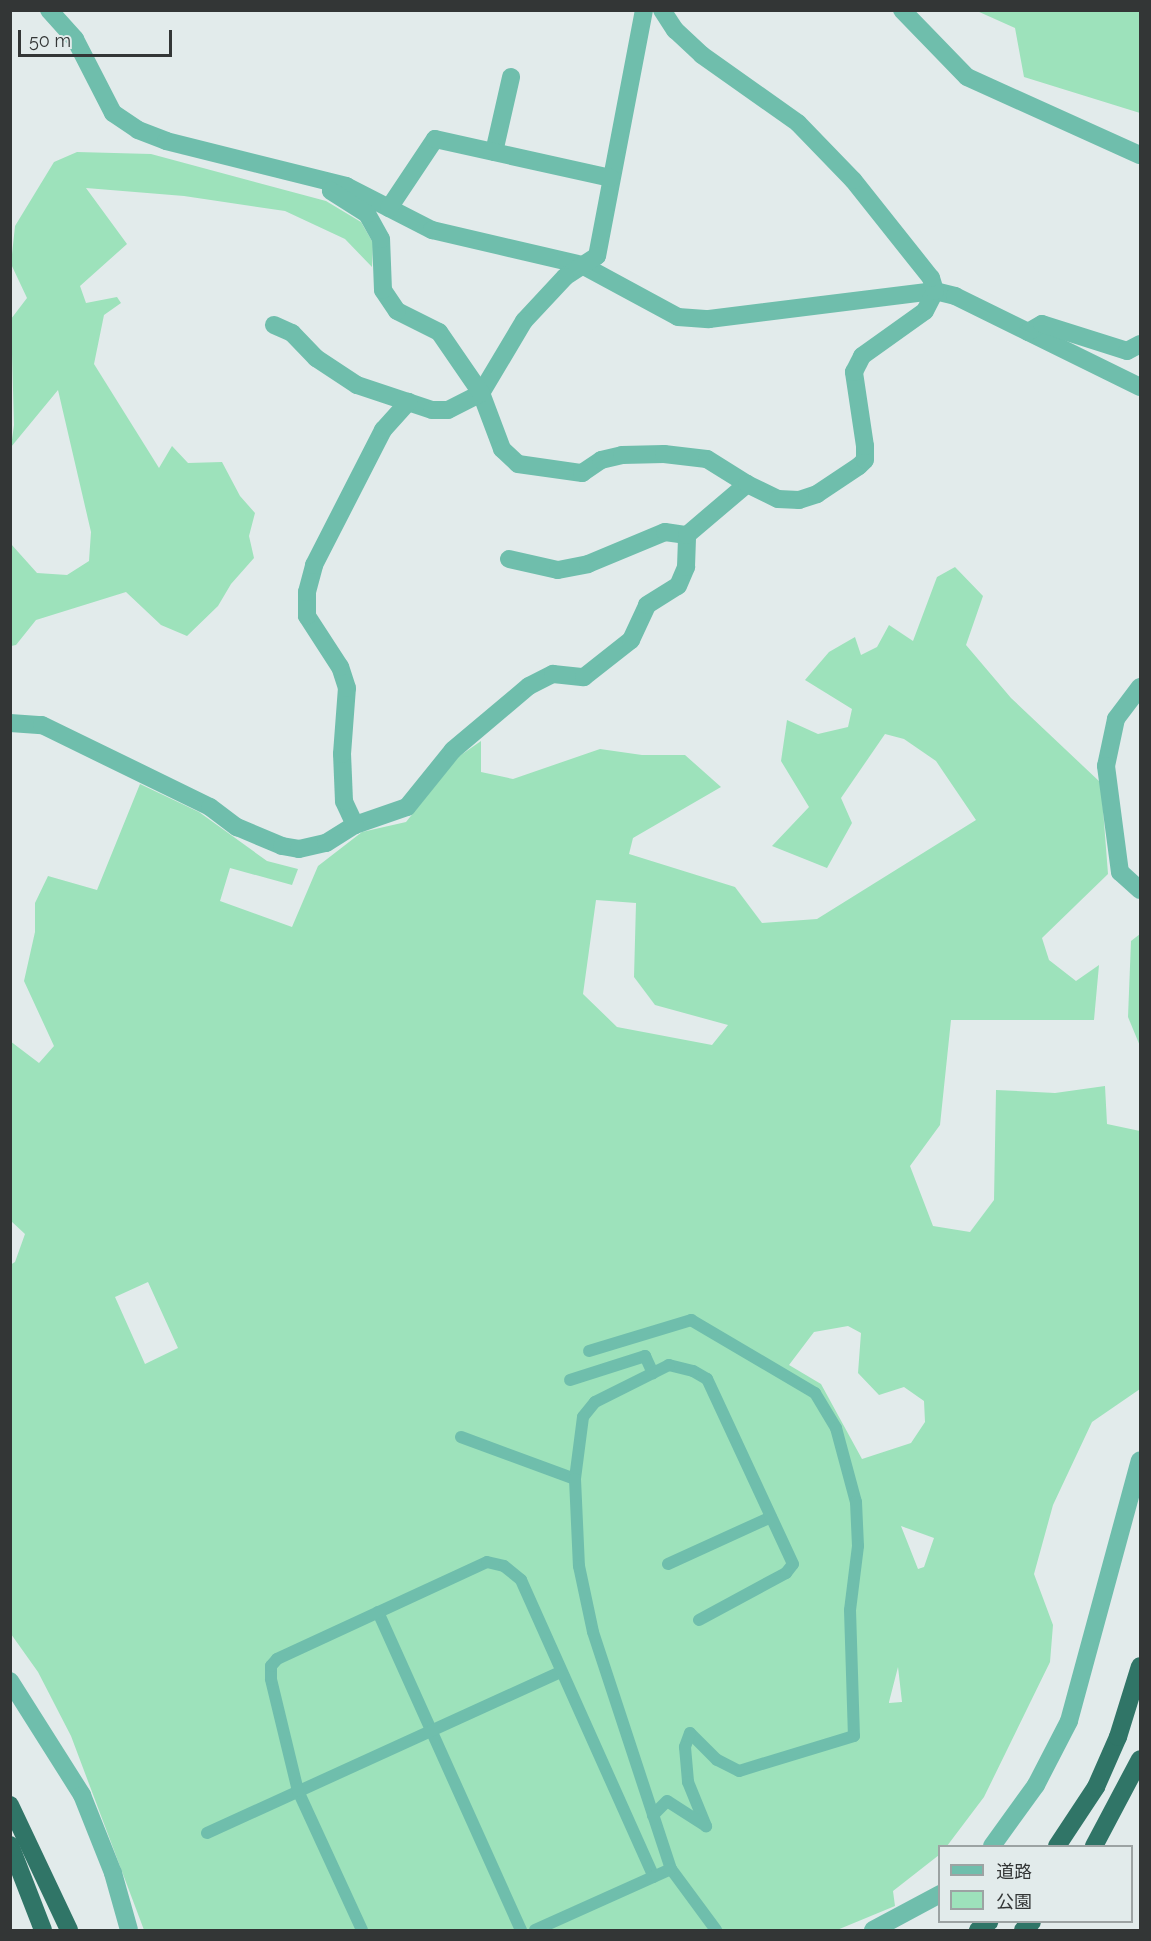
<!DOCTYPE html>
<meta charset="utf-8">
<style>
body{margin:0}
#map{position:relative;width:1151px;height:1941px;overflow:hidden;background:#e2ebeb;font-family:Raleway,"Noto Sans JP",sans-serif}
div>[style]{position:absolute}
.green>*{inset:0;background:#9de2bb}
.service>*{height:12px;margin:-6px;padding:0 6px;transform-origin:6px;border-radius:6px;background:#6fbeac}
.minor>*{height:18px;margin:-9px;padding:0 9px;transform-origin:9px;border-radius:9px;background:#6fbeac}
.motorway>*{height:18px;margin:-9px;padding:0 9px;transform-origin:9px;border-radius:9px;background:#307567}
span{translate:-50% -50%;white-space:nowrap;text-align:center;line-height:1.15;-webkit-text-stroke:4.5px #e2ebeb;paint-order:stroke}
.frame{position:absolute;inset:0;border:12px solid #333636;pointer-events:none}
.legend{position:absolute;left:938px;top:1845px;width:195px;height:78px;box-sizing:border-box;background:#e2ebeb;border:2px solid #9ca3a3;margin:0;padding:8px 10px;list-style:none;font-size:18px;color:#333636}
.legend li{display:flex;align-items:center;gap:12px;height:30px}
.legend b{width:30px;border:2px solid #9ca3a3}
.scale{position:absolute;left:18px;top:30px;width:154px;height:27px;box-sizing:border-box;border:3px solid #333636;border-top:0;padding-left:8px;font-size:18px;line-height:21px;white-space:nowrap;color:#333636;-webkit-text-stroke:4px #e2ebeb;paint-order:stroke}
</style>
<div id="map">
<div class="green">
<i style="clip-path:polygon(977px 11px,1140px 11px,1140px 113px,1024px 77px,1015px 28px)"></i>
<i style="clip-path:polygon(77px 152px,151px 154px,326px 201px,361px 222px,373px 243px,372px 267px,345px 239px,285px 211px,184px 196px,86px 188px,127px 244px,80px 286px,86px 303px,117px 297px,121px 303px,104px 315px,94px 364px,159px 468px,172px 446px,188px 463px,222px 462px,240px 496px,255px 513px,249px 536px,254px 558px,231px 584px,218px 606px,187px 636px,161px 625px,126px 592px,36px 620px,16px 645px,11px 646px,11px 544px,37px 573px,67px 575px,89px 561px,91px 532px,58px 390px,11px 447px,14px 425px,11px 319px,27px 298px,11px 264px,15px 226px,54px 162px)"></i>
<i style="clip-path:polygon(evenodd,955px 567px,983px 596px,966px 645px,1011px 698px,1101px 783px,1108px 874px,1042px 938px,1049px 960px,1076px 981px,1099px 965px,1094px 1020px,951px 1020px,940px 1125px,910px 1166px,933px 1226px,970px 1232px,994px 1200px,996px 1090px,1055px 1093px,1105px 1086px,1107px 1124px,1140px 1131px,1140px 1389px,1092px 1422px,1053px 1505px,1034px 1574px,1053px 1625px,1050px 1662px,984px 1797px,947px 1846px,940px 1846px,939px 1855px,893px 1891px,895px 1906px,837px 1930px,144px 1930px,71px 1736px,38px 1672px,11px 1634px,10px 1265px,15px 1262px,25px 1234px,11px 1221px,10px 1041px,39px 1063px,54px 1046px,24px 981px,35px 932px,35px 903px,48px 876px,97px 890px,140px 784px,199px 812px,267px 861px,298px 869px,292px 885px,230px 868px,220px 901px,292px 927px,318px 866px,362px 832px,406px 822px,458px 757px,481px 741px,481px 772px,513px 779px,600px 749px,642px 755px,685px 755px,721px 787px,633px 838px,629px 854px,735px 887px,762px 923px,817px 919px,976px 820px,936px 761px,904px 739px,885px 734px,841px 798px,852px 823px,827px 868px,772px 846px,809px 807px,781px 761px,787px 720px,818px 734px,848px 727px,852px 709px,805px 680px,829px 652px,855px 637px,861px 655px,877px 647px,889px 625px,913px 641px,937px 577px,955px 567px,596px 900px,636px 903px,634px 977px,655px 1005px,728px 1025px,712px 1045px,617px 1027px,583px 994px,596px 900px,955px 567px,148px 1282px,178px 1348px,145px 1364px,115px 1297px,148px 1282px,955px 567px,848px 1326px,861px 1333px,858px 1373px,879px 1395px,904px 1387px,924px 1401px,925px 1422px,911px 1443px,862px 1459px,821px 1384px,789px 1365px,814px 1332px,848px 1326px,955px 567px,901px 1526px,934px 1538px,924px 1567px,918px 1569px,901px 1526px,955px 567px,898px 1667px,902px 1702px,889px 1703px,889px 1702px,898px 1667px)"></i>
<i style="clip-path:polygon(1140px 934px,1140px 1046px,1128px 1017px,1131px 941px)"></i>
</div>
<div class="service">
<i style="left:589px;top:1351px;width:107px;rotate:-16.9deg"></i>
<i style="left:691px;top:1320px;width:144px;rotate:30.5deg"></i>
<i style="left:815px;top:1393px;width:41px;rotate:59deg"></i>
<i style="left:836px;top:1428px;width:77px;rotate:74.9deg"></i>
<i style="left:856px;top:1502px;width:44px;rotate:87.4deg"></i>
<i style="left:858px;top:1546px;width:64px;rotate:97.1deg"></i>
<i style="left:850px;top:1610px;width:126px;rotate:88.2deg"></i>
<i style="left:854px;top:1736px;width:120px;rotate:163.1deg"></i>
<i style="left:739px;top:1771px;width:25px;rotate:-153deg"></i>
<i style="left:717px;top:1760px;width:38px;rotate:-135deg"></i>
<i style="left:690px;top:1733px;width:15px;rotate:110deg"></i>
<i style="left:685px;top:1747px;width:35px;rotate:85deg"></i>
<i style="left:688px;top:1782px;width:48px;rotate:67.8deg"></i>
<i style="left:706px;top:1826px;width:46px;rotate:-147.3deg"></i>
<i style="left:667px;top:1801px;width:20px;rotate:135deg"></i>
<i style="left:570px;top:1380px;width:79px;rotate:-17.7deg"></i>
<i style="left:645px;top:1356px;width:19px;rotate:65deg"></i>
<i style="left:461px;top:1437px;width:121px;rotate:20.2deg"></i>
<i style="left:668px;top:1564px;width:113px;rotate:-24.5deg"></i>
<i style="left:378px;top:1612px;width:349px;rotate:65.8deg"></i>
<i style="left:699px;top:1620px;width:99px;rotate:-28.4deg"></i>
<i style="left:786px;top:1573px;width:11px;rotate:-52deg"></i>
<i style="left:793px;top:1564px;width:204px;rotate:-114.9deg"></i>
<i style="left:707px;top:1379px;width:16px;rotate:-150deg"></i>
<i style="left:693px;top:1371px;width:25px;rotate:-166deg"></i>
<i style="left:669px;top:1365px;width:83px;rotate:153.4deg"></i>
<i style="left:595px;top:1402px;width:19px;rotate:129deg"></i>
<i style="left:583px;top:1417px;width:63px;rotate:97.4deg"></i>
<i style="left:575px;top:1479px;width:87px;rotate:87.4deg"></i>
<i style="left:579px;top:1566px;width:67px;rotate:78deg"></i>
<i style="left:593px;top:1632px;width:250px;rotate:71.8deg"></i>
<i style="left:671px;top:1869px;width:76px;rotate:53.6deg"></i>
<i style="left:207px;top:1833px;width:389px;rotate:-24.5deg"></i>
<i style="left:362px;top:1930px;width:153px;rotate:-114.7deg"></i>
<i style="left:298px;top:1791px;width:115px;rotate:-103.6deg"></i>
<i style="left:271px;top:1679px;width:13px;rotate:-90deg"></i>
<i style="left:271px;top:1666px;width:9px;rotate:-49deg"></i>
<i style="left:277px;top:1659px;width:231px;rotate:-24.8deg"></i>
<i style="left:487px;top:1562px;width:17px;rotate:13deg"></i>
<i style="left:504px;top:1566px;width:22px;rotate:39deg"></i>
<i style="left:521px;top:1580px;width:325px;rotate:65.9deg"></i>
<i style="left:535px;top:1930px;width:149px;rotate:-24.2deg"></i>
</div>
<div class="minor">
<i style="left:49px;top:10px;width:39px;rotate:48deg"></i>
<i style="left:75px;top:39px;width:83px;rotate:62.8deg"></i>
<i style="left:113px;top:113px;width:30px;rotate:34deg"></i>
<i style="left:138px;top:130px;width:30px;rotate:21deg"></i>
<i style="left:166px;top:141px;width:186px;rotate:14deg"></i>
<i style="left:346px;top:186px;width:97px;rotate:27.1deg"></i>
<i style="left:432px;top:230px;width:154px;rotate:13.1deg"></i>
<i style="left:582px;top:265px;width:109px;rotate:28.4deg"></i>
<i style="left:678px;top:317px;width:31px;rotate:4deg"></i>
<i style="left:709px;top:319px;width:228px;rotate:-7.1deg"></i>
<i style="left:935px;top:291px;width:21px;rotate:14deg"></i>
<i style="left:955px;top:296px;width:206px;rotate:26.2deg"></i>
<i style="left:644px;top:10px;width:250px;rotate:100.8deg"></i>
<i style="left:597px;top:256px;width:38px;rotate:147deg"></i>
<i style="left:565px;top:277px;width:60px;rotate:133deg"></i>
<i style="left:524px;top:321px;width:84px;rotate:120.8deg"></i>
<i style="left:481px;top:393px;width:60px;rotate:69.4deg"></i>
<i style="left:502px;top:449px;width:22px;rotate:43deg"></i>
<i style="left:518px;top:464px;width:65px;rotate:8deg"></i>
<i style="left:582px;top:473px;width:23px;rotate:-34deg"></i>
<i style="left:601px;top:460px;width:22px;rotate:-13deg"></i>
<i style="left:622px;top:455px;width:42px;rotate:-1.4deg"></i>
<i style="left:664px;top:454px;width:43px;rotate:6.6deg"></i>
<i style="left:707px;top:459px;width:47px;rotate:32deg"></i>
<i style="left:902px;top:10px;width:93px;rotate:45.9deg"></i>
<i style="left:967px;top:77px;width:190px;rotate:24.3deg"></i>
<i style="left:494px;top:152px;width:77px;rotate:-77.2deg"></i>
<i style="left:389px;top:208px;width:83px;rotate:-56.3deg"></i>
<i style="left:435px;top:139px;width:180px;rotate:12.5deg"></i>
<i style="left:274px;top:325px;width:20px;rotate:24deg"></i>
<i style="left:292px;top:333px;width:35px;rotate:46deg"></i>
<i style="left:316px;top:358px;width:49px;rotate:33.4deg"></i>
<i style="left:357px;top:385px;width:79px;rotate:18.4deg"></i>
<i style="left:432px;top:410px;width:16px"></i>
<i style="left:448px;top:410px;width:37px;rotate:-27deg"></i>
<i style="left:481px;top:393px;width:74px;rotate:-124.5deg"></i>
<i style="left:439px;top:332px;width:47px;rotate:-153.4deg"></i>
<i style="left:397px;top:311px;width:25px;rotate:-124deg"></i>
<i style="left:383px;top:290px;width:51px;rotate:-92.2deg"></i>
<i style="left:381px;top:239px;width:29px;rotate:-119deg"></i>
<i style="left:367px;top:214px;width:43px;rotate:-147.4deg"></i>
<i style="left:1028px;top:332px;width:16px;rotate:-30deg"></i>
<i style="left:1042px;top:324px;width:89px;rotate:17.6deg"></i>
<i style="left:1127px;top:351px;width:15px;rotate:-28deg"></i>
<i style="left:509px;top:559px;width:50px;rotate:12.7deg"></i>
<i style="left:558px;top:570px;width:31px;rotate:-11deg"></i>
<i style="left:588px;top:564px;width:83px;rotate:-22.6deg"></i>
<i style="left:665px;top:532px;width:22px;rotate:8deg"></i>
<i style="left:1140px;top:687px;width:40px;rotate:127deg"></i>
<i style="left:1116px;top:719px;width:48px;rotate:102deg"></i>
<i style="left:1106px;top:766px;width:107px;rotate:82.5deg"></i>
<i style="left:1120px;top:872px;width:27px;rotate:42deg"></i>
<i style="left:10px;top:723px;width:32px;rotate:4deg"></i>
<i style="left:42px;top:725px;width:187px;rotate:26deg"></i>
<i style="left:210px;top:807px;width:34px;rotate:37deg"></i>
<i style="left:237px;top:827px;width:49px;rotate:22.9deg"></i>
<i style="left:282px;top:846px;width:17px;rotate:10deg"></i>
<i style="left:299px;top:849px;width:28px;rotate:-13deg"></i>
<i style="left:326px;top:843px;width:34px;rotate:-32deg"></i>
<i style="left:355px;top:825px;width:55px;rotate:-19.1deg"></i>
<i style="left:407px;top:807px;width:73px;rotate:-51.1deg"></i>
<i style="left:453px;top:750px;width:99px;rotate:-40.1deg"></i>
<i style="left:529px;top:686px;width:27px;rotate:-27deg"></i>
<i style="left:553px;top:674px;width:31px;rotate:6deg"></i>
<i style="left:584px;top:677px;width:60px;rotate:-38.2deg"></i>
<i style="left:631px;top:640px;width:38px;rotate:-65deg"></i>
<i style="left:647px;top:605px;width:36px;rotate:-32deg"></i>
<i style="left:678px;top:586px;width:21px;rotate:-67deg"></i>
<i style="left:686px;top:567px;width:32px;rotate:-88deg"></i>
<i style="left:687px;top:535px;width:79px;rotate:-40.4deg"></i>
<i style="left:747px;top:484px;width:34px;rotate:26deg"></i>
<i style="left:778px;top:499px;width:21px;rotate:3deg"></i>
<i style="left:799px;top:500px;width:19px;rotate:-18deg"></i>
<i style="left:817px;top:494px;width:50px;rotate:-33.7deg"></i>
<i style="left:859px;top:466px;width:8px;rotate:-45deg"></i>
<i style="left:865px;top:460px;width:14px;rotate:-90deg"></i>
<i style="left:865px;top:446px;width:75px;rotate:-98.5deg"></i>
<i style="left:854px;top:372px;width:18px;rotate:-63deg"></i>
<i style="left:862px;top:356px;width:77px;rotate:-35.5deg"></i>
<i style="left:925px;top:311px;width:22px;rotate:-63deg"></i>
<i style="left:935px;top:291px;width:14px;rotate:-107deg"></i>
<i style="left:931px;top:278px;width:125px;rotate:-128.5deg"></i>
<i style="left:853px;top:180px;width:79px;rotate:-134deg"></i>
<i style="left:798px;top:123px;width:118px;rotate:-144.7deg"></i>
<i style="left:702px;top:55px;width:37px;rotate:-137deg"></i>
<i style="left:675px;top:30px;width:24px;rotate:-123deg"></i>
<i style="left:355px;top:825px;width:26px;rotate:-115deg"></i>
<i style="left:344px;top:801px;width:47px;rotate:-92.4deg"></i>
<i style="left:342px;top:754px;width:66px;rotate:-85.7deg"></i>
<i style="left:347px;top:688px;width:22px;rotate:-108deg"></i>
<i style="left:340px;top:667px;width:61px;rotate:-122.9deg"></i>
<i style="left:307px;top:616px;width:24px;rotate:-90deg"></i>
<i style="left:307px;top:592px;width:28px;rotate:-75deg"></i>
<i style="left:314px;top:565px;width:152px;rotate:-62.9deg"></i>
<i style="left:383px;top:430px;width:38px;rotate:-48deg"></i>
<i style="left:10px;top:1681px;width:135px;rotate:57.7deg"></i>
<i style="left:82px;top:1795px;width:84px;rotate:68.3deg"></i>
<i style="left:113px;top:1873px;width:59px;rotate:74.3deg"></i>
<i style="left:992px;top:1846px;width:75px;rotate:-54.2deg"></i>
<i style="left:1036px;top:1785px;width:72px;rotate:-62.7deg"></i>
<i style="left:1069px;top:1721px;width:270px;rotate:-74.8deg"></i>
<i style="left:873px;top:1930px;width:76px;rotate:-28.2deg"></i>
</div>
<div class="motorway">
<i style="left:10px;top:1805px;width:138px;rotate:64.7deg"></i>
<i style="left:10px;top:1845px;width:91px;rotate:68.8deg"></i>
<i style="left:1057px;top:1846px;width:71px;rotate:-56.5deg"></i>
<i style="left:1096px;top:1787px;width:55px;rotate:-66.3deg"></i>
<i style="left:1118px;top:1737px;width:74px;rotate:-72.8deg"></i>
<i style="left:1094px;top:1846px;width:98px;rotate:-62.1deg"></i>
<i style="left:978px;top:1930px;width:14px;rotate:-36deg"></i>
<i style="left:1023px;top:1930px;width:12px;rotate:-42deg"></i>
</div>
<div class="frame"></div>
<ul class="legend">
<li><b style="height:8px;background:#6fbeac"></b>道路</li>
<li><b style="height:16px;background:#9de2bb"></b>公園</li>
</ul>
<div class="scale">50 m</div>
</div>
